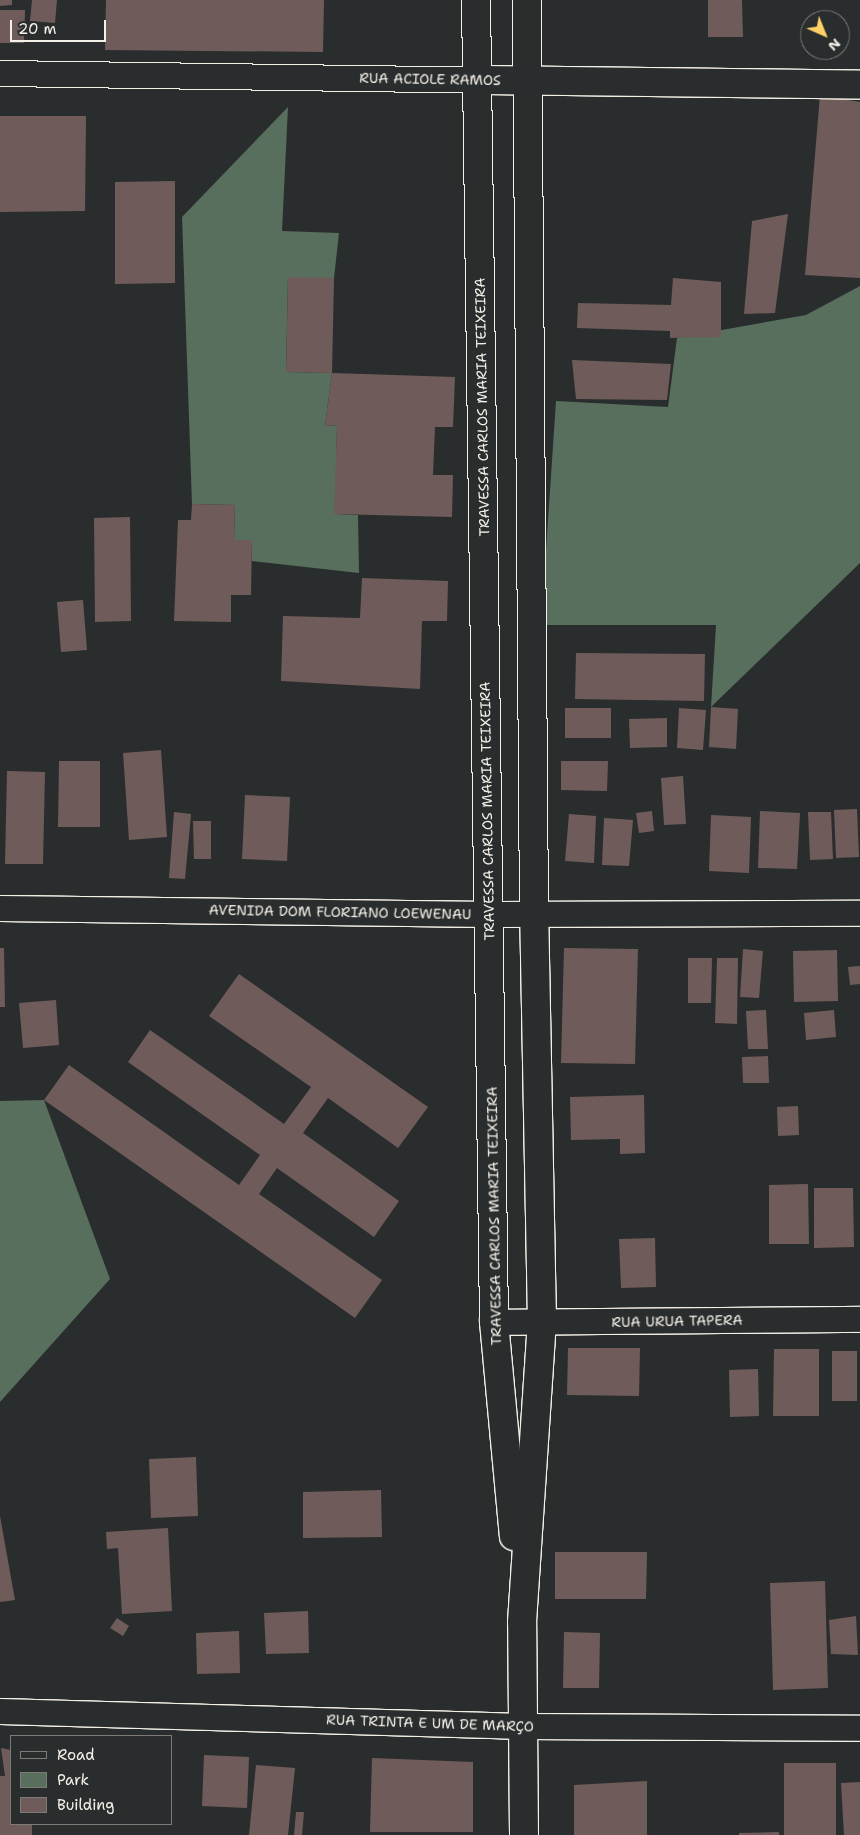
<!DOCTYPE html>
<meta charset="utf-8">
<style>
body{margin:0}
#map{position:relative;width:860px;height:1835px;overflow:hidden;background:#2a2d2e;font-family:"Shantell Sans",sans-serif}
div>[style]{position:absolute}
.green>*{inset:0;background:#576f5c}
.building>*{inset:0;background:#6f5c5a}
.roads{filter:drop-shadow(1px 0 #f4f1e8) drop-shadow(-1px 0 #f4f1e8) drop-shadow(0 1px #f4f1e8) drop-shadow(0 -1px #f4f1e8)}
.street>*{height:25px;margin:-12.5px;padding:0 12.5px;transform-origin:12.5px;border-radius:12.5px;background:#2a2d2e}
.secondary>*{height:28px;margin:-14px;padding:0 14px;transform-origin:14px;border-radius:14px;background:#2a2d2e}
span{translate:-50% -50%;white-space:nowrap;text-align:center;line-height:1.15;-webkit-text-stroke:4px #2a2d2e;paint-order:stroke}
.street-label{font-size:14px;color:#f4f1e8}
.legend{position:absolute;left:10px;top:1735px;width:162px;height:90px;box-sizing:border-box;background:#2a2d2e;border:1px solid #7b7b78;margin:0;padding:6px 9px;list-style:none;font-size:15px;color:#f4f1e8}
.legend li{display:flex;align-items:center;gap:10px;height:25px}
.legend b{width:25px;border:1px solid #7b7b78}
.north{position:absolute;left:800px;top:10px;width:50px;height:50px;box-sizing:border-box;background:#2a2d2e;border:1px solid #7b7b78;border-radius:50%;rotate:136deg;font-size:14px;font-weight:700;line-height:20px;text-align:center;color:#f4f1e8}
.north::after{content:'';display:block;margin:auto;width:18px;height:22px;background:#ffd166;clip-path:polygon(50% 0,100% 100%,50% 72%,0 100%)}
.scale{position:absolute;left:10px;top:20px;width:96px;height:22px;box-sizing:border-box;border:2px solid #f4f1e8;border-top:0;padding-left:6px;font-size:15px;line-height:18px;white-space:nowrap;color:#f4f1e8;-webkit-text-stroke:4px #2a2d2e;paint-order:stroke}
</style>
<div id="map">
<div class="green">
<i style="clip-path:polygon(288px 107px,282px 231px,339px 233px,334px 278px,288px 278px,286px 372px,332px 373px,325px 426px,337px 425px,335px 514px,358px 515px,359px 573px,252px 561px,252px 540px,234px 540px,235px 505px,192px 504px,182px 217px)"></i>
<i style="clip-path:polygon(860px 286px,860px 563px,711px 707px,716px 625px,541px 625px,556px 401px,668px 407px,677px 338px,806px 315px)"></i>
<i style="clip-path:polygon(44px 1100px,110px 1279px,0 1402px,0 1101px)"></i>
</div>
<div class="building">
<i style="clip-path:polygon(0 0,12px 0,12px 5px,0 6px)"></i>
<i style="clip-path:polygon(32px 0,57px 0,55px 23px,30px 21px)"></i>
<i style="clip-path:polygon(106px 0,324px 0,323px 52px,105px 50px)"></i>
<i style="clip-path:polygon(708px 0,742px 0,743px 37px,708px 37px)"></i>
<i style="clip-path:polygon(0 10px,25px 10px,24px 43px,0 43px)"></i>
<i style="clip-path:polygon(820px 95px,860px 102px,860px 278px,805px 275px)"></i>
<i style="clip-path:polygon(0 116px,86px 116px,85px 211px,0 212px)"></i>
<i style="clip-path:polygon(175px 181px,175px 283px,115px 284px,115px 182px)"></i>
<i style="clip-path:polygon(788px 214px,775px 313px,744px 314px,752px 221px)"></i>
<i style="clip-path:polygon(288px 277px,334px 278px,332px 373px,286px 372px)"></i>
<i style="clip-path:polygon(673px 278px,721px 282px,721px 337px,670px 338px,670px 331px,577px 328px,578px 303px,671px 305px)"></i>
<i style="clip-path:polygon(572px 360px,671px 364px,667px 400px,576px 399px)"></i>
<i style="clip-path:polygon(332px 373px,455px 377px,453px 427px,435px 427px,433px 475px,453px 475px,452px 517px,334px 514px,337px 425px,325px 426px)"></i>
<i style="clip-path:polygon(192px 504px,235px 505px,234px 540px,252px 540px,251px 595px,231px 595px,231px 622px,174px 621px,178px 520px,191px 520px)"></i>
<i style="clip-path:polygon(130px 517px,131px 621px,95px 622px,94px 518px)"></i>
<i style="clip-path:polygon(362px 578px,448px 581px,447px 621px,422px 621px,420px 689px,281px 681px,283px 616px,360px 618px)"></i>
<i style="clip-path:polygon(83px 600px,87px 650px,61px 652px,57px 602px)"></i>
<i style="clip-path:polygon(576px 653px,705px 654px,704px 701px,575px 699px)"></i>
<i style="clip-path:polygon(711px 707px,738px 709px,736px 749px,709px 747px)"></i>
<i style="clip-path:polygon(565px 708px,611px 708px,611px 738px,565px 738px)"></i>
<i style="clip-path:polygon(679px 708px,706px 710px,703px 750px,677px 748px)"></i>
<i style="clip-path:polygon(667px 718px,667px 747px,630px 748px,629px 719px)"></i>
<i style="clip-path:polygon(161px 750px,167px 837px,129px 840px,123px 753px)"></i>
<i style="clip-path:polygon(59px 761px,100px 761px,100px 827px,58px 827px)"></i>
<i style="clip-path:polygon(561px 761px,608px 761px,607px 791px,561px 790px)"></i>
<i style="clip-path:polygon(7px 771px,45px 772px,43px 864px,5px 864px)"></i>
<i style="clip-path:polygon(683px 776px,686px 824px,664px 825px,661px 778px)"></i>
<i style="clip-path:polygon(245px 795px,290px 797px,287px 861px,242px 859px)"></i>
<i style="clip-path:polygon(857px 809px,859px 857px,836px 858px,834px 810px)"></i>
<i style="clip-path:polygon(652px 811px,654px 831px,639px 833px,636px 813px)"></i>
<i style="clip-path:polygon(760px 811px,800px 813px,797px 869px,758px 868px)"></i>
<i style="clip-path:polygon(174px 812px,191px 814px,185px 879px,169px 878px)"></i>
<i style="clip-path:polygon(808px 812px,831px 812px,833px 859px,810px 860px)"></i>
<i style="clip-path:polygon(569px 814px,596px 816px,594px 863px,565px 861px)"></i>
<i style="clip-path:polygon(711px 815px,751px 817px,749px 873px,709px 871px)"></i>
<i style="clip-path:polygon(604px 818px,633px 820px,629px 866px,602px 865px)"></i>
<i style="clip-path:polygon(193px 821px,211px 821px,211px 859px,194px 859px)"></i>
<i style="clip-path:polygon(0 948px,4px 948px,5px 1007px,0 1007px)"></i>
<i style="clip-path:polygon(564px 948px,638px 949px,635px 1064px,561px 1063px)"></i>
<i style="clip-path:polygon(743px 949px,763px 951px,759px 998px,740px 997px)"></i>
<i style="clip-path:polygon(837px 950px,838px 1001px,794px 1002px,793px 951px)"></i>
<i style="clip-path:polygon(688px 958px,712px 958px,711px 1003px,688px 1003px)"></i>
<i style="clip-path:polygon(717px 958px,738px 958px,737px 1024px,715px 1023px)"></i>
<i style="clip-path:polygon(860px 966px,860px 984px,850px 985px,848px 967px)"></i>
<i style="clip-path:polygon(239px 974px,428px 1107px,398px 1148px,328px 1098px,303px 1133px,399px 1201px,374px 1237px,277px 1168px,259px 1194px,382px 1280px,355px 1318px,44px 1100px,69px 1065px,239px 1185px,260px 1155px,128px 1062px,150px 1030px,284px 1124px,311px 1087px,209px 1016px)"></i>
<i style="clip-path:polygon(56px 1000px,59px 1045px,23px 1048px,19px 1003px)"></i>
<i style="clip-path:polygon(766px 1010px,768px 1049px,748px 1049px,746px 1011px)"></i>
<i style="clip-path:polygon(834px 1010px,836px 1037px,806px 1040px,804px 1013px)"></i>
<i style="clip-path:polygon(768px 1056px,769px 1083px,743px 1083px,742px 1057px)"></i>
<i style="clip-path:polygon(644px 1095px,645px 1153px,620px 1154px,620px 1139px,571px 1140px,570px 1097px)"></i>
<i style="clip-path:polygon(798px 1106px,799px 1135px,778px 1136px,777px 1107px)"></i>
<i style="clip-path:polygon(808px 1184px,809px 1244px,769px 1244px,769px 1185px)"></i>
<i style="clip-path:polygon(814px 1188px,853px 1188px,854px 1247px,814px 1248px)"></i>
<i style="clip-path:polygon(655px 1238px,656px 1287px,621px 1288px,619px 1239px)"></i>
<i style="clip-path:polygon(568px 1348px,640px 1348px,639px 1396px,567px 1395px)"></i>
<i style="clip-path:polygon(774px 1349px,819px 1349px,819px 1416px,773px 1416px)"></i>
<i style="clip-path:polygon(832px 1351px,857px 1351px,857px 1401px,832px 1401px)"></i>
<i style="clip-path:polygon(758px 1369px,759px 1416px,730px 1417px,729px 1370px)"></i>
<i style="clip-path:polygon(196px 1457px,198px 1516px,151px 1518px,149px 1459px)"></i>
<i style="clip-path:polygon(381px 1490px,382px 1537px,303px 1538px,303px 1492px)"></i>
<i style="clip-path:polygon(0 1516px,15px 1600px,0 1602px)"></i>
<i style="clip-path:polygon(168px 1528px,172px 1611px,122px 1614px,118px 1548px,107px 1549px,106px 1532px)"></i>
<i style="clip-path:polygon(555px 1552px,647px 1552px,646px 1599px,555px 1599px)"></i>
<i style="clip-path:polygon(825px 1581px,828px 1688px,773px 1690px,770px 1583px)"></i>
<i style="clip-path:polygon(308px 1611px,309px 1653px,266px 1654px,264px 1613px)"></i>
<i style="clip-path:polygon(856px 1616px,858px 1655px,831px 1654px,829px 1620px)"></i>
<i style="clip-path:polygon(117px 1618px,129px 1626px,123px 1636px,110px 1628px)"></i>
<i style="clip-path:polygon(239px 1631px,240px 1673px,197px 1674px,196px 1633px)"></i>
<i style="clip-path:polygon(564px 1632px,600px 1633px,599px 1688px,563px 1688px)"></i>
<i style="clip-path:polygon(1px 1748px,11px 1750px,11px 1824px,32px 1824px,32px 1835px,0 1835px,0 1776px,5px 1776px)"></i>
<i style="clip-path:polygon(204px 1755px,249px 1757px,247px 1808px,202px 1806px)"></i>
<i style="clip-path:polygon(372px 1758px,473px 1762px,473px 1832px,370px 1832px)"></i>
<i style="clip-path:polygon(784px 1763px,836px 1763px,836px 1835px,784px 1835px)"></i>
<i style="clip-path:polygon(256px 1765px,295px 1768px,288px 1835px,249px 1835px)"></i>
<i style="clip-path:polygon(647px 1781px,647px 1835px,574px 1835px,574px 1785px)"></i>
<i style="clip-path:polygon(860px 1782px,860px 1835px,844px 1835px,841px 1783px)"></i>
<i style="clip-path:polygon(296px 1812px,304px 1812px,302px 1835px,294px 1835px)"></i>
<i style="clip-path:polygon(779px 1832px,779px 1835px,739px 1835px,739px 1833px)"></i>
</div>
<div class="roads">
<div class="street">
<i style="left:0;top:73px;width:477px;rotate:0.8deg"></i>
<i style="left:0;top:908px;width:489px;rotate:0.7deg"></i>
<i style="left:489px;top:914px;width:371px;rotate:-0.2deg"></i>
<i style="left:494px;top:1322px;width:366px;rotate:-0.5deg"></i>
<i style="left:0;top:1711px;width:522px;rotate:1.65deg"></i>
<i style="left:522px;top:1726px;width:338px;rotate:0.3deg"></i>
</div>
<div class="secondary">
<i style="left:476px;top:0;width:1322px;rotate:89.22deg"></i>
<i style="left:494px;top:1322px;width:215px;rotate:84.7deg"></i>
<i style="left:477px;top:80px;width:383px;rotate:0.7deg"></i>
<i style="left:524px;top:1835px;width:213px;rotate:-90.5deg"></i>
<i style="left:522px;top:1622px;width:301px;rotate:-86.2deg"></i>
<i style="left:542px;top:1322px;width:410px;rotate:-91.1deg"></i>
<i style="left:534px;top:912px;width:912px;rotate:-90.44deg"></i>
</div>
</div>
<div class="street-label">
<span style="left:430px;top:79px;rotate:1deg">RUA ACIOLE RAMOS</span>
<span style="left:482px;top:407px;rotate:-91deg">TRAVESSA CARLOS MARIA TEIXEIRA</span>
<span style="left:487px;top:811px;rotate:-91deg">TRAVESSA CARLOS MARIA TEIXEIRA</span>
<span style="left:340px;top:912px;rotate:1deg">AVENIDA DOM FLORIANO LOEWENAU</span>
<span style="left:494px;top:1216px;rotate:-91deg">TRAVESSA CARLOS MARIA TEIXEIRA</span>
<span style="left:677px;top:1321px;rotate:-1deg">RUA URUA TAPERA</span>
<span style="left:430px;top:1723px;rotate:2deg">RUA TRINTA E UM DE MARÇO</span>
</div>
<ul class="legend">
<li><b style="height:6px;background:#2a2d2e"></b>Road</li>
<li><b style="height:14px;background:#576f5c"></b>Park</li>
<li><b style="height:14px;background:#6f5c5a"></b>Building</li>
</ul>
<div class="north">N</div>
<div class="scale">20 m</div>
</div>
